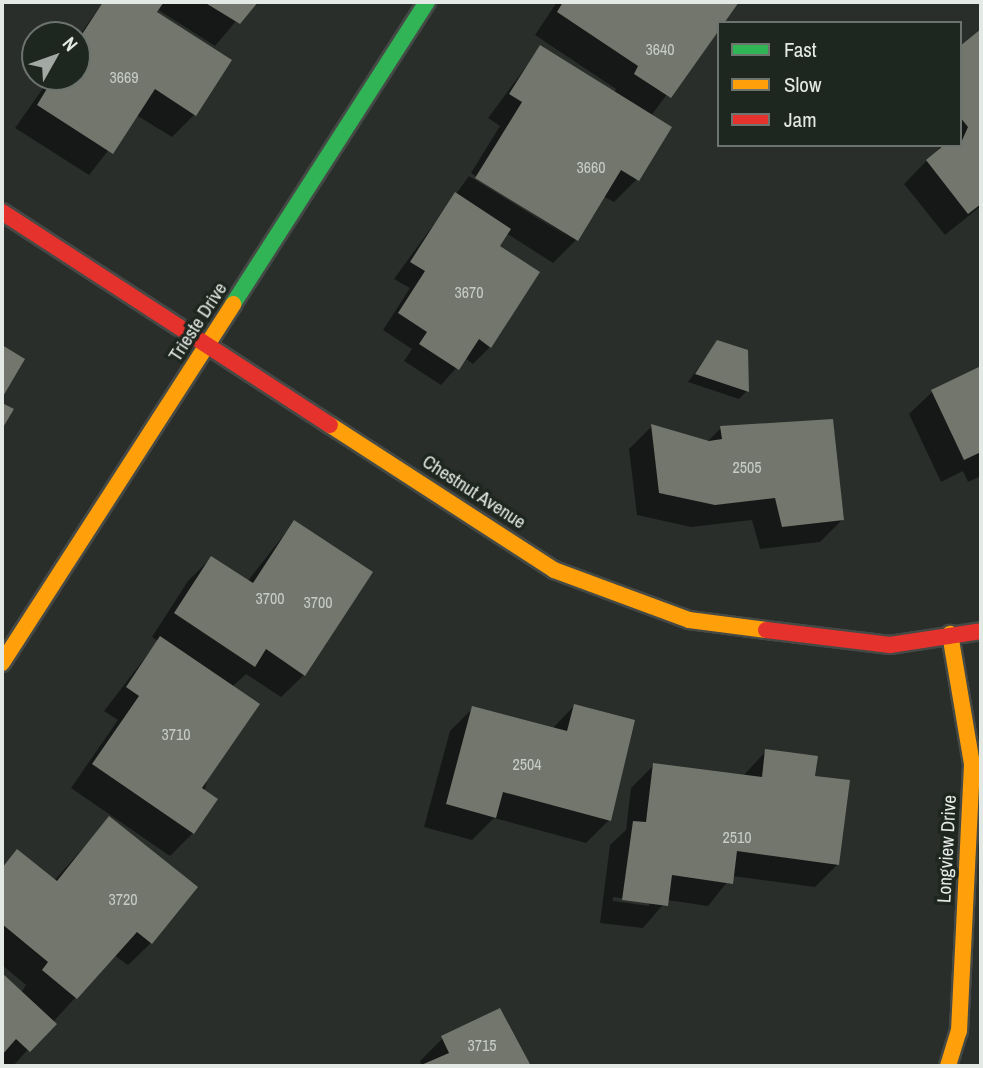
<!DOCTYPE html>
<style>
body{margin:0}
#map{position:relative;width:983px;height:1068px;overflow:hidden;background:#2a2e2b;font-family:"Archivo Narrow",sans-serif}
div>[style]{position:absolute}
.shadow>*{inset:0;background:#0007}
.building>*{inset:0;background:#72766c}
.roads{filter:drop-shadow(2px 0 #454946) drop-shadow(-2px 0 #454946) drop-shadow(0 2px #454946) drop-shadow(0 -2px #454946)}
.fast>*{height:16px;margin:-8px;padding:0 8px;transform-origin:8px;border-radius:8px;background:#30b455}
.slow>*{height:16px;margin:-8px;padding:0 8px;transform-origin:8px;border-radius:8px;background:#ff9f0a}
.jam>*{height:16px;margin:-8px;padding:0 8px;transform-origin:8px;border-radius:8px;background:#e5322d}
span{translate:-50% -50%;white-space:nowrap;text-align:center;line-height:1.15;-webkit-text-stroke:7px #1e2620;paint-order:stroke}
.number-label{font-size:16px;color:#c7ccc7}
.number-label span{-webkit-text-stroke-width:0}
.street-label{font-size:19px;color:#e3e9e5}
.frame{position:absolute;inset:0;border:4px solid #e3e9e5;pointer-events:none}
.legend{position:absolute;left:717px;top:21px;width:245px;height:126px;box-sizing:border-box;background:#1e2620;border:2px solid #6d746f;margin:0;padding:9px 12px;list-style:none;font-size:21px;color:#e3e9e5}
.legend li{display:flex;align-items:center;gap:14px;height:35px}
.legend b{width:35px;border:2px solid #6d746f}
.north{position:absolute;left:21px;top:21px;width:70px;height:70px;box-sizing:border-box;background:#1e2620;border:2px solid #6d746f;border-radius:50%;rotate:50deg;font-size:19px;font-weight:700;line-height:28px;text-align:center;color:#e3e9e5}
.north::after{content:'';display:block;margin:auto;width:24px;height:32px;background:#a2a8a4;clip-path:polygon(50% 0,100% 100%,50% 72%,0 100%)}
</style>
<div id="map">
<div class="shadow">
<i style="clip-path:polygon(103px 2px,252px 2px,215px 46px,157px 9px,195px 114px,172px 137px,136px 115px,89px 175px,15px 128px,51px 77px,77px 77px,77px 39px)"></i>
<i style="clip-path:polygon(557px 2px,735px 2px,651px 116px,637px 179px,614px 202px,603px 196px,576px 240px,553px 263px,506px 233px,497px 247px,537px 272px,490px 347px,473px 364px,465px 358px,441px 385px,404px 361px,412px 349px,383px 330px,410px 288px,394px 279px,469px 176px,573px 240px,471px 173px,500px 126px,488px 118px,540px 48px,614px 94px,616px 89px,535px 35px)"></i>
<i style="clip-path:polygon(981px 31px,981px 206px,945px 235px,904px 184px,942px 145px,960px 145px,960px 48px)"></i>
<i style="clip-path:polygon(717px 342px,747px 391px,739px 399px,688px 382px)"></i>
<i style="clip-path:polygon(981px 368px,981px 476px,968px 482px,963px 471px,941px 482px,909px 414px,932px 392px)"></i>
<i style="clip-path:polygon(652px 426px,707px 442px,721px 428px,843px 519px,820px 542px,760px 549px,752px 520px,691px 527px,637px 515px,629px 449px)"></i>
<i style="clip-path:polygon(294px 522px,304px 675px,281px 697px,246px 674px,232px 687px,193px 833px,170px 856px,71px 788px,118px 720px,104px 711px,158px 641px,152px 637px,188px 581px,211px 558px,247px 582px)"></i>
<i style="clip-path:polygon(574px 706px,609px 820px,586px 843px,494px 818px,472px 840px,424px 827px,450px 731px,473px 708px,552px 729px)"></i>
<i style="clip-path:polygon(evenodd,766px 751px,813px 778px,838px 864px,815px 887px,732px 876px,708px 906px,667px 900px,643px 928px,600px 923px,610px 845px,626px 830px,631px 788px,654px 765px,743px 776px,766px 751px,613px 897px,649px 902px,649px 906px,613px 901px,613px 897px)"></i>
<i style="clip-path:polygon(109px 819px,151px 943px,128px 965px,114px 955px,13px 1066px,2px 1066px,2px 975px,21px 993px,26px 985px,2px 965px,2px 867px,17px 852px,54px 881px)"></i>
<i style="clip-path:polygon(499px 1010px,529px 1066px,422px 1066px,420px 1061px,443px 1038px)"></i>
</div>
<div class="building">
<i style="clip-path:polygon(103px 2px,164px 2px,157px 12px,232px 60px,196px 116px,155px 89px,113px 154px,37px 105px,54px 77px,77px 77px,77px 42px)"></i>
<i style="clip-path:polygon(204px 2px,258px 2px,240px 24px)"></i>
<i style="clip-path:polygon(563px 2px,739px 2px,671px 98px,634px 74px,638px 66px,557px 12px)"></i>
<i style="clip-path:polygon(981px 29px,981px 204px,968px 214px,926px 160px,944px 145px,960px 145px,968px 127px,960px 117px,960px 46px)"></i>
<i style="clip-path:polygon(540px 45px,672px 127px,639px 181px,621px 170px,578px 241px,475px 178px,522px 102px,509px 94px)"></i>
<i style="clip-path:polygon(455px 192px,511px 229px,500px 246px,540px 272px,491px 348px,479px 339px,459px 370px,419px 344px,427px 332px,398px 313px,425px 271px,410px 262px)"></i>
<i style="clip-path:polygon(717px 340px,748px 350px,749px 392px,695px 374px)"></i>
<i style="clip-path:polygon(2px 345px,25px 359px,2px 398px)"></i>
<i style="clip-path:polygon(981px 366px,981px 452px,964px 460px,931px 390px)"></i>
<i style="clip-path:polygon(2px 403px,14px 409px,2px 429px)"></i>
<i style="clip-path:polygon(833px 419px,844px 520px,782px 527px,775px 498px,715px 505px,659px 493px,651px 424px,709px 441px,722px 439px,720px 426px)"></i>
<i style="clip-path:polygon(294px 520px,373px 572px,305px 676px,266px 649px,255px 667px,174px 613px,211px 556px,253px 583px)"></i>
<i style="clip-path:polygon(160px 636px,260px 704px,202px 788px,218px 799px,194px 834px,92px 764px,139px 696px,126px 687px)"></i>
<i style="clip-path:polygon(574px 704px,635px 720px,611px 821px,503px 792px,496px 818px,446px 804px,472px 706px,567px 731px)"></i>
<i style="clip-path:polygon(765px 749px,818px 756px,815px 776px,850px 780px,839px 865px,737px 851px,733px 884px,672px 875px,668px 906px,622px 900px,633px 821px,646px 822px,653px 763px,762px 777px)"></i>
<i style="clip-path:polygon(109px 816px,198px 887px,152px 944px,137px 932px,77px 999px,42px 970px,48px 962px,2px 924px,2px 868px,17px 849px,57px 881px)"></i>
<i style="clip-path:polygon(2px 973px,57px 1024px,30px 1052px,16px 1039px,2px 1055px)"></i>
<i style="clip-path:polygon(500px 1008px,531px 1066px,419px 1066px,449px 1053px,441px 1036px)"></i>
</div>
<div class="roads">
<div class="fast">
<i style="left:233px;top:304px;width:359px;rotate:-57.3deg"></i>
</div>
<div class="slow">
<i style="left:330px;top:425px;width:267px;rotate:32.9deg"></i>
<i style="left:554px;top:570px;width:144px;rotate:20.3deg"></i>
<i style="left:689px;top:620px;width:78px;rotate:7.4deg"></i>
<i style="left:2px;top:663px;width:427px;rotate:-57.2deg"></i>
<i style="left:948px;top:1066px;width:37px;rotate:-73deg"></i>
<i style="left:959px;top:1031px;width:267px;rotate:-87.2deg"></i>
<i style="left:972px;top:764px;width:132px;rotate:-99.6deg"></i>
</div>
<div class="jam">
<i style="left:2px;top:212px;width:391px;rotate:33deg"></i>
<i style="left:766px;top:630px;width:125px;rotate:6.9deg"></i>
<i style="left:890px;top:645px;width:92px;rotate:-8.7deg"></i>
</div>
</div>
<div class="number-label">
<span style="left:660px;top:49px">3640</span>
<span style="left:124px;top:77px">3669</span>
<span style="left:591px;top:167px">3660</span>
<span style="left:469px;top:292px">3670</span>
<span style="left:747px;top:467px">2505</span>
<span style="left:270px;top:598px">3700</span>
<span style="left:318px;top:602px">3700</span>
<span style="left:176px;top:734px">3710</span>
<span style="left:527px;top:764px">2504</span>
<span style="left:737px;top:837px">2510</span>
<span style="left:123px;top:899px">3720</span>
<span style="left:482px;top:1045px">3715</span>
</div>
<div class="street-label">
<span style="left:198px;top:322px;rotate:-57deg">Trieste Drive</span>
<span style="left:474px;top:492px;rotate:33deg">Chestnut Avenue</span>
<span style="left:947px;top:849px;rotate:-87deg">Longview Drive</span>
</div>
<div class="frame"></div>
<ul class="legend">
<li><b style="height:9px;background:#30b455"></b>Fast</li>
<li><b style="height:9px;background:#ff9f0a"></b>Slow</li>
<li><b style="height:9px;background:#e5322d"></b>Jam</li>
</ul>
<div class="north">N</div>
</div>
